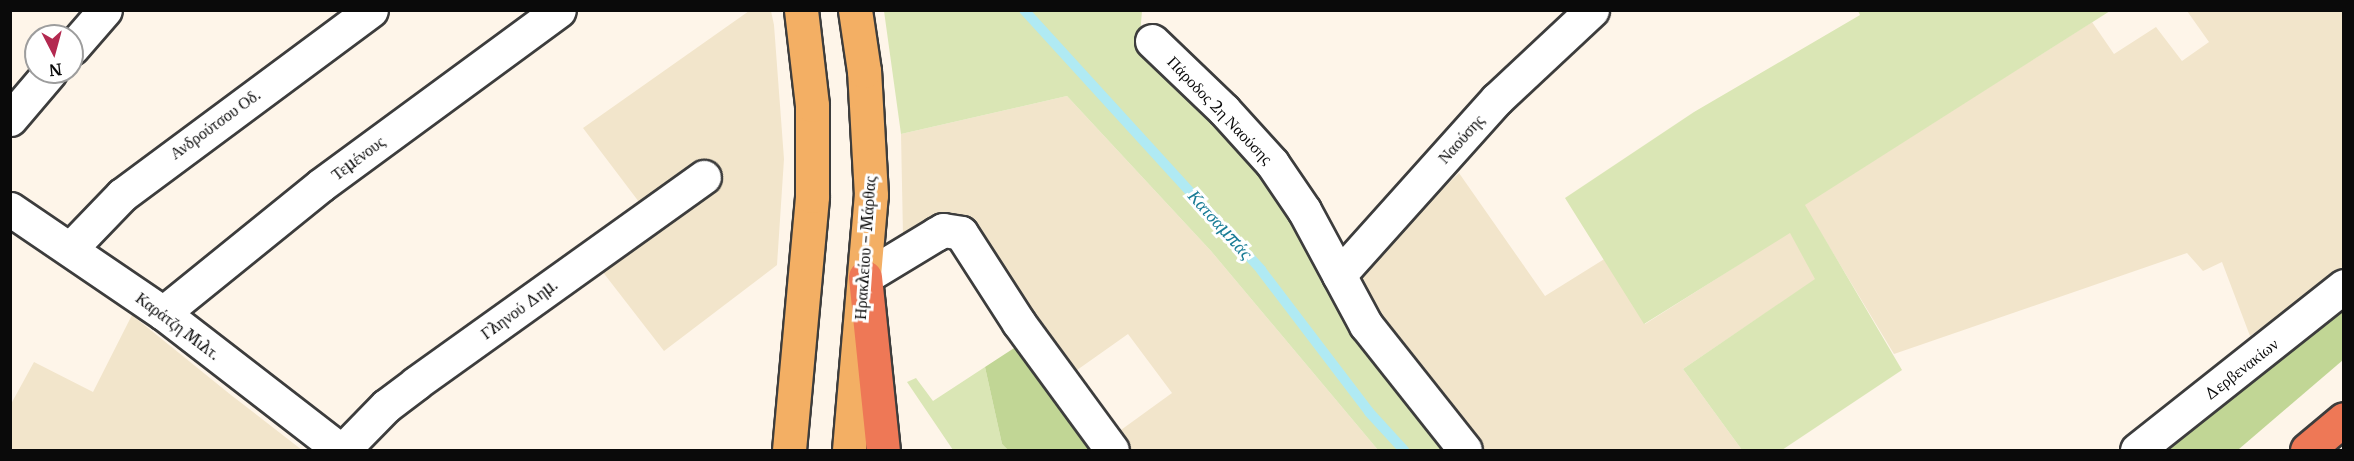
<!DOCTYPE html>
<meta charset="utf-8">
<style>
body{margin:0}
#map{position:relative;width:2354px;height:461px;overflow:hidden;background:#fef5e9;font-family:Merriweather,serif}
div>[style]{position:absolute}
.farmland>*{inset:0;background:#f2e5cb}
.green>*{inset:0;background:#dae6b5}
.forest>*{inset:0;background:#c1d695}
.stream>*{height:10px;margin:-5px;padding:0 5px;transform-origin:5px;border-radius:5px;background:#b0eaf3}
.roads{filter:drop-shadow(2px 0 #3d3d3d) drop-shadow(-2px 0 #3d3d3d) drop-shadow(0 2px #3d3d3d) drop-shadow(0 -2px #3d3d3d)}
.minor>*{height:33px;margin:-16.5px;padding:0 16.5px;transform-origin:16.5px;border-radius:16.5px;background:#fff}
.major>*{height:33px;margin:-16.5px;padding:0 16.5px;transform-origin:16.5px;border-radius:16.5px;background:#f3af64}
.highway>*{height:33px;margin:-16.5px;padding:0 16.5px;transform-origin:16.5px;border-radius:16.5px;background:#ee7856}
span{translate:-50% -50%;white-space:nowrap;text-align:center;line-height:1.15;-webkit-text-stroke:6px #fff;paint-order:stroke}
.street-label{font-size:16px;color:#0a0a0a}
.water-label{font-size:18px;color:#1a7d96;font-style:italic}
.frame{position:absolute;inset:0;border:12px solid #0a0a0a;pointer-events:none}
.north{position:absolute;left:24px;top:24px;width:60px;height:60px;box-sizing:border-box;background:#fff;border:2px solid #9d9d9d;border-radius:50%;rotate:174deg;font-size:16px;font-weight:700;line-height:24px;text-align:center;color:#0a0a0a}
.north::after{content:'';display:block;margin:auto;width:21px;height:27px;background:#b32950;clip-path:polygon(50% 0,100% 100%,50% 72%,0 100%)}
</style>
<div id="map">
<div class="farmland">
<i style="clip-path:polygon(749px 11px,771px 11px,774px 25px,784px 159px,777px 265px,664px 351px,602px 271px,713px 191px,695px 164px,639px 202px,583px 128px)"></i>
<i style="clip-path:polygon(2187px 11px,2343px 11px,2343px 268px,2250px 336px,2222px 262px,2203px 271px,2187px 253px,1894px 354px,1804px 205px,2092px 22px,2114px 54px,2156px 27px,2182px 61px,2209px 42px)"></i>
<i style="clip-path:polygon(1067px 96px,1211px 251px,1378px 450px,1126px 450px,1114px 435px,1172px 393px,1128px 334px,1070px 375px,972px 227px,903px 236px,901px 134px)"></i>
<i style="clip-path:polygon(1459px 173px,1545px 296px,1606px 258px,1645px 324px,1790px 232px,1816px 279px,1683px 369px,1742px 450px,1476px 450px,1357px 289px,1357px 272px)"></i>
<i style="clip-path:polygon(132px 315px,231px 395px,302px 450px,11px 450px,11px 404px,34px 362px,93px 392px)"></i>
</div>
<div class="green">
<i style="clip-path:polygon(884px 11px,1142px 11px,1140px 35px,1234px 130px,1454px 450px,1378px 450px,1211px 251px,1067px 96px,901px 134px)"></i>
<i style="clip-path:polygon(1858px 11px,2110px 11px,1805px 205px,1902px 370px,1782px 450px,1742px 450px,1683px 369px,1815px 279px,1790px 233px,1644px 324px,1565px 198px,1694px 112px,1860px 15px)"></i>
<i style="clip-path:polygon(985px 367px,1002px 444px,1008px 450px,953px 450px,907px 382px,916px 378px,933px 401px)"></i>
</div>
<div class="forest">
<i style="clip-path:polygon(2343px 299px,2343px 360px,2239px 449px,2150px 450px)"></i>
<i style="clip-path:polygon(1025px 341px,1084px 442px,1091px 450px,1008px 450px,1002px 444px,985px 367px)"></i>
</div>
<div class="stream">
<i style="left:1024px;top:10px;width:352px;rotate:47.6deg"></i>
<i style="left:1261px;top:270px;width:178px;rotate:52.7deg"></i>
<i style="left:1369px;top:412px;width:52px;rotate:47.4deg"></i>
</div>
<div class="roads">
<div class="minor">
<i style="left:1152px;top:41px;width:100px;rotate:43.8deg"></i>
<i style="left:1224px;top:110px;width:72px;rotate:47.8deg"></i>
<i style="left:1272px;top:163px;width:57px;rotate:55.8deg"></i>
<i style="left:1304px;top:210px;width:131px;rotate:61.7deg"></i>
<i style="left:1366px;top:325px;width:159px;rotate:51.6deg"></i>
<i style="left:72px;top:48px;width:50px;rotate:-49deg"></i>
<i style="left:10px;top:119px;width:62px;rotate:-49.6deg"></i>
<i style="left:10px;top:209px;width:185px;rotate:34.2deg"></i>
<i style="left:163px;top:313px;width:224px;rotate:37.7deg"></i>
<i style="left:70px;top:249px;width:75px;rotate:-46.1deg"></i>
<i style="left:122px;top:195px;width:310px;rotate:-36.6deg"></i>
<i style="left:1339px;top:275px;width:237px;rotate:-48.1deg"></i>
<i style="left:1497px;top:99px;width:130px;rotate:-43.1deg"></i>
<i style="left:865px;top:277px;width:83px;rotate:-31.2deg"></i>
<i style="left:936px;top:234px;width:8px;rotate:-30deg"></i>
<i style="left:943px;top:230px;width:18px;rotate:9deg"></i>
<i style="left:961px;top:233px;width:107px;rotate:57.2deg"></i>
<i style="left:1019px;top:323px;width:157px;rotate:53.8deg"></i>
<i style="left:163px;top:313px;width:203px;rotate:-39deg"></i>
<i style="left:321px;top:185px;width:295px;rotate:-36.3deg"></i>
<i style="left:343px;top:450px;width:62px;rotate:-45.7deg"></i>
<i style="left:386px;top:406px;width:38px;rotate:-37deg"></i>
<i style="left:416px;top:383px;width:354px;rotate:-35.6deg"></i>
<i style="left:2137px;top:450px;width:264px;rotate:-38.4deg"></i>
</div>
<div class="major">
<i style="left:789px;top:450px;width:255px;rotate:-84.8deg"></i>
<i style="left:812px;top:196px;width:91px;rotate:-90deg"></i>
<i style="left:812px;top:105px;width:96px;rotate:-96.6deg"></i>
<i style="left:849px;top:450px;width:256px;rotate:-85.1deg"></i>
<i style="left:871px;top:195px;width:124px;rotate:-93.2deg"></i>
<i style="left:864px;top:71px;width:62px;rotate:-98.4deg"></i>
</div>
<div class="highway">
<i style="left:865px;top:277px;width:174px;rotate:84.1deg"></i>
<i style="left:2307px;top:450px;width:48px;rotate:-40deg"></i>
</div>
</div>
<div class="street-label">
<span style="left:1220px;top:110px;rotate:46deg">Πάροδος 2η Ναούσης</span>
<span style="left:215px;top:124px;rotate:-36deg">Ανδρούτσου Οδ.</span>
<span style="left:1461px;top:139px;rotate:-48deg">Ναούσης</span>
<span style="left:358px;top:158px;rotate:-37deg">Τεμένους</span>
<span style="left:865px;top:248px;rotate:-86deg">Ηρακλείου - Μάρθας</span>
<span style="left:519px;top:309px;rotate:-36deg">Γληνού Δημ.</span>
<span style="left:178px;top:326px;rotate:37deg">Καράτζη Μιλτ.</span>
<span style="left:2241px;top:369px;rotate:-38deg">Δερβενακίων</span>
</div>
<div class="water-label">
<span style="left:1220px;top:225px;rotate:48deg">Κατσαμπάς</span>
</div>
<div class="frame"></div>
<div class="north">N</div>
</div>
